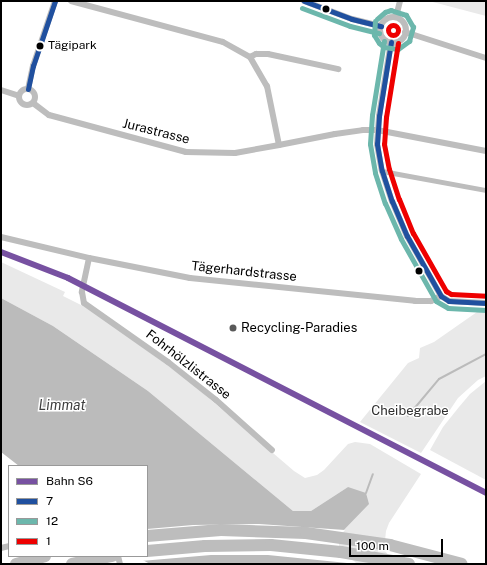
<!DOCTYPE html>
<meta charset="utf-8">
<style>
body{margin:0}
#map{position:relative;width:487px;height:565px;overflow:hidden;background:#fff;font-family:"Public Sans",sans-serif}
div>[style]{position:absolute}
.green>*{inset:0;background:#e9e9e9}
.water>*{inset:0;background:#bbb}
.pier>*{inset:0;background:#fff}
.stream>*{height:2px;margin:-1px;padding:0 1px;transform-origin:1px;border-radius:1px;background:#bbb}
.pedestrian>*{height:5px;margin:-2.5px;padding:0 2.5px;transform-origin:2.5px;border-radius:2.5px;background:#bdbdbd}
.minor>*{height:6px;margin:-3px;padding:0 3px;transform-origin:3px;border-radius:3px;background:#bdbdbd}
.minor>.ring{margin:-3px;padding:0;box-sizing:content-box;background:none;border:6px solid #bdbdbd;border-radius:50%}
.motorway>*{height:12px;margin:-6px;padding:0 6px;transform-origin:6px;border-radius:6px;background:#bdbdbd}
.bus-1>*{height:5px;margin:-2.5px;padding:0 2.5px;transform-origin:2.5px;border-radius:2.5px;background:#20509f}
.bus-2>*{height:5px;margin:-2.5px;padding:0 2.5px;transform-origin:2.5px;border-radius:2.5px;background:#6cb7ac}
.bus-3>*{height:5px;margin:-2.5px;padding:0 2.5px;transform-origin:2.5px;border-radius:2.5px;background:#e00}
.bus-3>.ring{margin:-2.5px;padding:0;box-sizing:content-box;background:none;border:5px solid #e00;border-radius:50%}
.rail-1>*{height:6px;margin:-3px;padding:0 3px;transform-origin:3px;border-radius:3px;background:#7751a1}
.dots>*{width:11px;height:11px;translate:-50% -50%;box-sizing:border-box;border:2px solid #fff;border-radius:50%}
span{translate:-50% -50%;white-space:nowrap;text-align:center;line-height:1.15;-webkit-text-stroke:3px #fff;paint-order:stroke}
.bus-label{font-size:12px;color:#000}
.left{translate:0 -50%;text-align:left}
.street-label{font-size:13px;color:#000}
.poi-label{font-size:13px;color:#000}
.park-label{font-size:13px;color:#2e2e2e}
.water-label{font-size:14px;color:#3f3f3f;font-style:italic}
.frame{position:absolute;inset:0;border:2px solid #000;pointer-events:none}
.legend{position:absolute;left:8px;top:465px;width:140px;height:92px;box-sizing:border-box;background:#fff;border:1px solid #999;margin:0;padding:5px 7px;list-style:none;font-size:12px;color:#000}
.legend li{display:flex;align-items:center;gap:8px;height:20px}
.legend b{width:20px;border:1px solid #999}
.scale{position:absolute;left:349px;top:539px;width:94px;height:18px;box-sizing:border-box;border:2px solid #000;border-top:0;padding-left:5px;font-size:12px;line-height:14px;white-space:nowrap;color:#000;-webkit-text-stroke:3px #fff;paint-order:stroke}
</style>
<div id="map">
<div class="green">
<i style="clip-path:polygon(429px 1px,486px 1px,486px 16px)"></i>
<i style="clip-path:polygon(1px 262px,65px 292px,63px 296px,89px 309px,184px 377px,294px 471px,305px 478px,317px 475px,324px 470px,348px 444px,355px 442px,370px 444px,421px 474px,389px 523px,386px 531px,384px 550px,397px 564px,355px 564px,337px 547px,348px 487px,311px 511px,293px 511px,148px 391px,53px 326px,1px 298px)"></i>
<i style="clip-path:polygon(485px 309px,486px 309px,486px 376px,478px 380px,458px 398px,421px 453px,360px 422px,408px 363px,419px 358px,420px 348px,434px 342px,477px 312px,484px 312px)"></i>
<i style="clip-path:polygon(486px 381px,486px 480px,430px 450px,443px 427px,459px 407px,470px 394px)"></i>
</div>
<div class="water">
<i style="clip-path:polygon(1px 298px,53px 326px,148px 391px,293px 511px,311px 511px,348px 487px,366px 493px,369px 504px,337px 537px,337px 547px,355px 564px,150px 564px,139px 558px,147px 556px,147px 466px,19px 466px,1px 452px)"></i>
</div>
<div class="pier">
<i style="clip-path:polygon(259px 524px,345px 530px,339px 537px,339px 546px,357px 564px,268px 555px,211px 555px,141px 561px,133px 556px,147px 556px,147px 529px,193px 525px)"></i>
</div>
<div class="stream">
<i style="left:408px;top:416px;width:48px;rotate:-50deg"></i>
<i style="left:439px;top:379px;width:53px;rotate:-28deg"></i>
<i style="left:366px;top:493px;width:20px;rotate:-70deg"></i>
</div>
<div class="pedestrian">
<i style="left:382px;top:171px;width:106px;rotate:10.4deg"></i>
</div>
<div class="minor">
<i style="left:71px;top:1px;width:157px;rotate:15.1deg"></i>
<i style="left:223px;top:42px;width:31px;rotate:29deg"></i>
<i style="left:250px;top:57px;width:34px;rotate:60deg"></i>
<i style="left:267px;top:86px;width:60px;rotate:78.5deg"></i>
<i style="left:279px;top:145px;width:57px;rotate:-11.1deg"></i>
<i style="left:335px;top:134px;width:28px;rotate:-8deg"></i>
<i style="left:363px;top:130px;width:14px"></i>
<i style="left:377px;top:130px;width:111px;rotate:10.9deg"></i>
<i style="left:304px;top:1px;width:51px;rotate:20.6deg"></i>
<i style="left:352px;top:19px;width:30px;rotate:14deg"></i>
<i style="left:396px;top:17px;width:16px;rotate:-76deg"></i>
<i class="ring" style="left:380px;top:17px;width:20px;height:20px"></i>
<i style="left:405px;top:32px;width:85px;rotate:17.8deg"></i>
<i style="left:391px;top:42px;width:75px;rotate:99.2deg"></i>
<i style="left:379px;top:116px;width:28px;rotate:94deg"></i>
<i style="left:377px;top:144px;width:27px;rotate:80deg"></i>
<i style="left:382px;top:171px;width:32px;rotate:72deg"></i>
<i style="left:392px;top:201px;width:38px;rotate:67deg"></i>
<i style="left:407px;top:236px;width:69px;rotate:60.5deg"></i>
<i style="left:441px;top:296px;width:9px;rotate:32deg"></i>
<i style="left:449px;top:301px;width:37px;rotate:3deg"></i>
<i style="left:250px;top:57px;width:7px;rotate:-27deg"></i>
<i style="left:256px;top:54px;width:12px"></i>
<i style="left:268px;top:54px;width:72px;rotate:12.1deg"></i>
<i class="ring" style="left:19px;top:89px;width:10px;height:10px"></i>
<i style="left:28px;top:89px;width:24px;rotate:-78deg"></i>
<i style="left:33px;top:66px;width:69px;rotate:-71.3deg"></i>
<i style="left:1px;top:90px;width:19px;rotate:18deg"></i>
<i style="left:33px;top:103px;width:20px;rotate:37deg"></i>
<i style="left:49px;top:115px;width:142px;rotate:15.1deg"></i>
<i style="left:186px;top:152px;width:49px;rotate:1.2deg"></i>
<i style="left:235px;top:153px;width:45px;rotate:-10.3deg"></i>
<i style="left:1px;top:237px;width:90px;rotate:13.4deg"></i>
<i style="left:89px;top:258px;width:103px;rotate:11.2deg"></i>
<i style="left:190px;top:278px;width:226px;rotate:5.8deg"></i>
<i style="left:415px;top:301px;width:16px"></i>
<i style="left:431px;top:301px;width:11px;rotate:-27deg"></i>
<i style="left:89px;top:258px;width:35px;rotate:102deg"></i>
<i style="left:82px;top:292px;width:11px;rotate:80deg"></i>
<i style="left:84px;top:303px;width:103px;rotate:35.1deg"></i>
<i style="left:168px;top:362px;width:61px;rotate:38.4deg"></i>
<i style="left:216px;top:400px;width:75px;rotate:41.8deg"></i>
<i style="left:1px;top:548px;width:8px;rotate:-14deg"></i>
<i style="left:118px;top:556px;width:8px;rotate:76deg"></i>
</div>
<div class="motorway">
<i style="left:147px;top:536px;width:74px;rotate:-4.6deg"></i>
<i style="left:221px;top:530px;width:85px;rotate:2deg"></i>
<i style="left:306px;top:533px;width:85px;rotate:8.1deg"></i>
<i style="left:390px;top:545px;width:74px;rotate:14.8deg"></i>
<i style="left:147px;top:551px;width:58px;rotate:-4.9deg"></i>
<i style="left:205px;top:546px;width:66px;rotate:-0.9deg"></i>
<i style="left:271px;top:545px;width:70px;rotate:5.7deg"></i>
<i style="left:341px;top:552px;width:69px;rotate:10deg"></i>
<i style="left:16px;top:564px;width:30px;rotate:-15deg"></i>
<i style="left:72px;top:564px;width:41px;rotate:-11.3deg"></i>
</div>
<div class="bus-1">
<i style="left:304px;top:1px;width:51px;rotate:20.6deg"></i>
<i style="left:352px;top:19px;width:30px;rotate:14deg"></i>
<i style="left:391px;top:42px;width:75px;rotate:99.2deg"></i>
<i style="left:379px;top:116px;width:28px;rotate:94deg"></i>
<i style="left:377px;top:144px;width:27px;rotate:80deg"></i>
<i style="left:382px;top:171px;width:32px;rotate:72deg"></i>
<i style="left:392px;top:201px;width:38px;rotate:67deg"></i>
<i style="left:407px;top:236px;width:69px;rotate:60.5deg"></i>
<i style="left:441px;top:296px;width:9px;rotate:32deg"></i>
<i style="left:449px;top:301px;width:37px;rotate:3deg"></i>
<i style="left:28px;top:89px;width:24px;rotate:-78deg"></i>
<i style="left:33px;top:66px;width:69px;rotate:-71.3deg"></i>
</div>
<div class="bus-2">
<i style="left:302px;top:8px;width:51px;rotate:20.6deg"></i>
<i style="left:350px;top:26px;width:30px;rotate:14deg"></i>
<i style="left:375px;top:21px;width:14px;rotate:94deg"></i>
<i style="left:374px;top:35px;width:9px;rotate:58deg"></i>
<i style="left:379px;top:43px;width:6px;rotate:39deg"></i>
<i style="left:384px;top:47px;width:14px;rotate:8deg"></i>
<i style="left:398px;top:49px;width:14px;rotate:-36deg"></i>
<i style="left:409px;top:41px;width:15px;rotate:-74deg"></i>
<i style="left:413px;top:27px;width:14px;rotate:-120deg"></i>
<i style="left:406px;top:15px;width:16px;rotate:-162deg"></i>
<i style="left:391px;top:10px;width:6px;rotate:162deg"></i>
<i style="left:385px;top:12px;width:11px;rotate:139deg"></i>
<i style="left:384px;top:41px;width:75px;rotate:99.2deg"></i>
<i style="left:372px;top:115px;width:29px;rotate:94deg"></i>
<i style="left:370px;top:144px;width:29px;rotate:80deg"></i>
<i style="left:375px;top:173px;width:32px;rotate:72deg"></i>
<i style="left:385px;top:203px;width:39px;rotate:66deg"></i>
<i style="left:401px;top:239px;width:71px;rotate:60.6deg"></i>
<i style="left:436px;top:301px;width:14px;rotate:30deg"></i>
<i style="left:448px;top:308px;width:38px;rotate:3deg"></i>
</div>
<div class="bus-3">
<i class="ring" style="left:388px;top:25px;width:5px;height:5px"></i>
<i style="left:398px;top:43px;width:75px;rotate:99.2deg"></i>
<i style="left:386px;top:117px;width:27px;rotate:94deg"></i>
<i style="left:384px;top:144px;width:25px;rotate:79deg"></i>
<i style="left:389px;top:169px;width:32px;rotate:72deg"></i>
<i style="left:399px;top:199px;width:37px;rotate:68deg"></i>
<i style="left:413px;top:233px;width:67px;rotate:60.4deg"></i>
<i style="left:446px;top:291px;width:6px;rotate:31deg"></i>
<i style="left:451px;top:294px;width:35px;rotate:3deg"></i>
</div>
<div class="rail-1">
<i style="left:1px;top:252px;width:72px;rotate:21.2deg"></i>
<i style="left:68px;top:278px;width:470px;rotate:27.2deg"></i>
</div>
<div class="dots">
<i style="left:326px;top:9px;background:#000"></i>
<i style="left:40px;top:46px;background:#000"></i>
<i style="left:419px;top:271px;background:#000"></i>
<i style="left:233px;top:328px;background:#595959"></i>
</div>
<div class="bus-label">
<span class="left" style="left:48px;top:46px">Tägipark</span>
</div>
<div class="street-label">
<span style="left:156px;top:132px;rotate:14deg">Jurastrasse</span>
<span style="left:244px;top:272px;rotate:6deg">Tägerhardstrasse</span>
<span style="left:188px;top:365px;rotate:38deg">Fohrhölzlistrasse</span>
</div>
<div class="poi-label">
<span class="left" style="left:241px;top:328px">Recycling-Paradies</span>
</div>
<div class="park-label">
<span style="left:410px;top:411px">Cheibegrabe</span>
</div>
<div class="water-label">
<span style="left:62px;top:405px">Limmat</span>
</div>
<div class="frame"></div>
<ul class="legend">
<li><b style="height:5px;background:#7751a1"></b>Bahn S6</li>
<li><b style="height:5px;background:#20509f"></b>7</li>
<li><b style="height:5px;background:#6cb7ac"></b>12</li>
<li><b style="height:5px;background:#e00"></b>1</li>
</ul>
<div class="scale">100 m</div>
</div>
